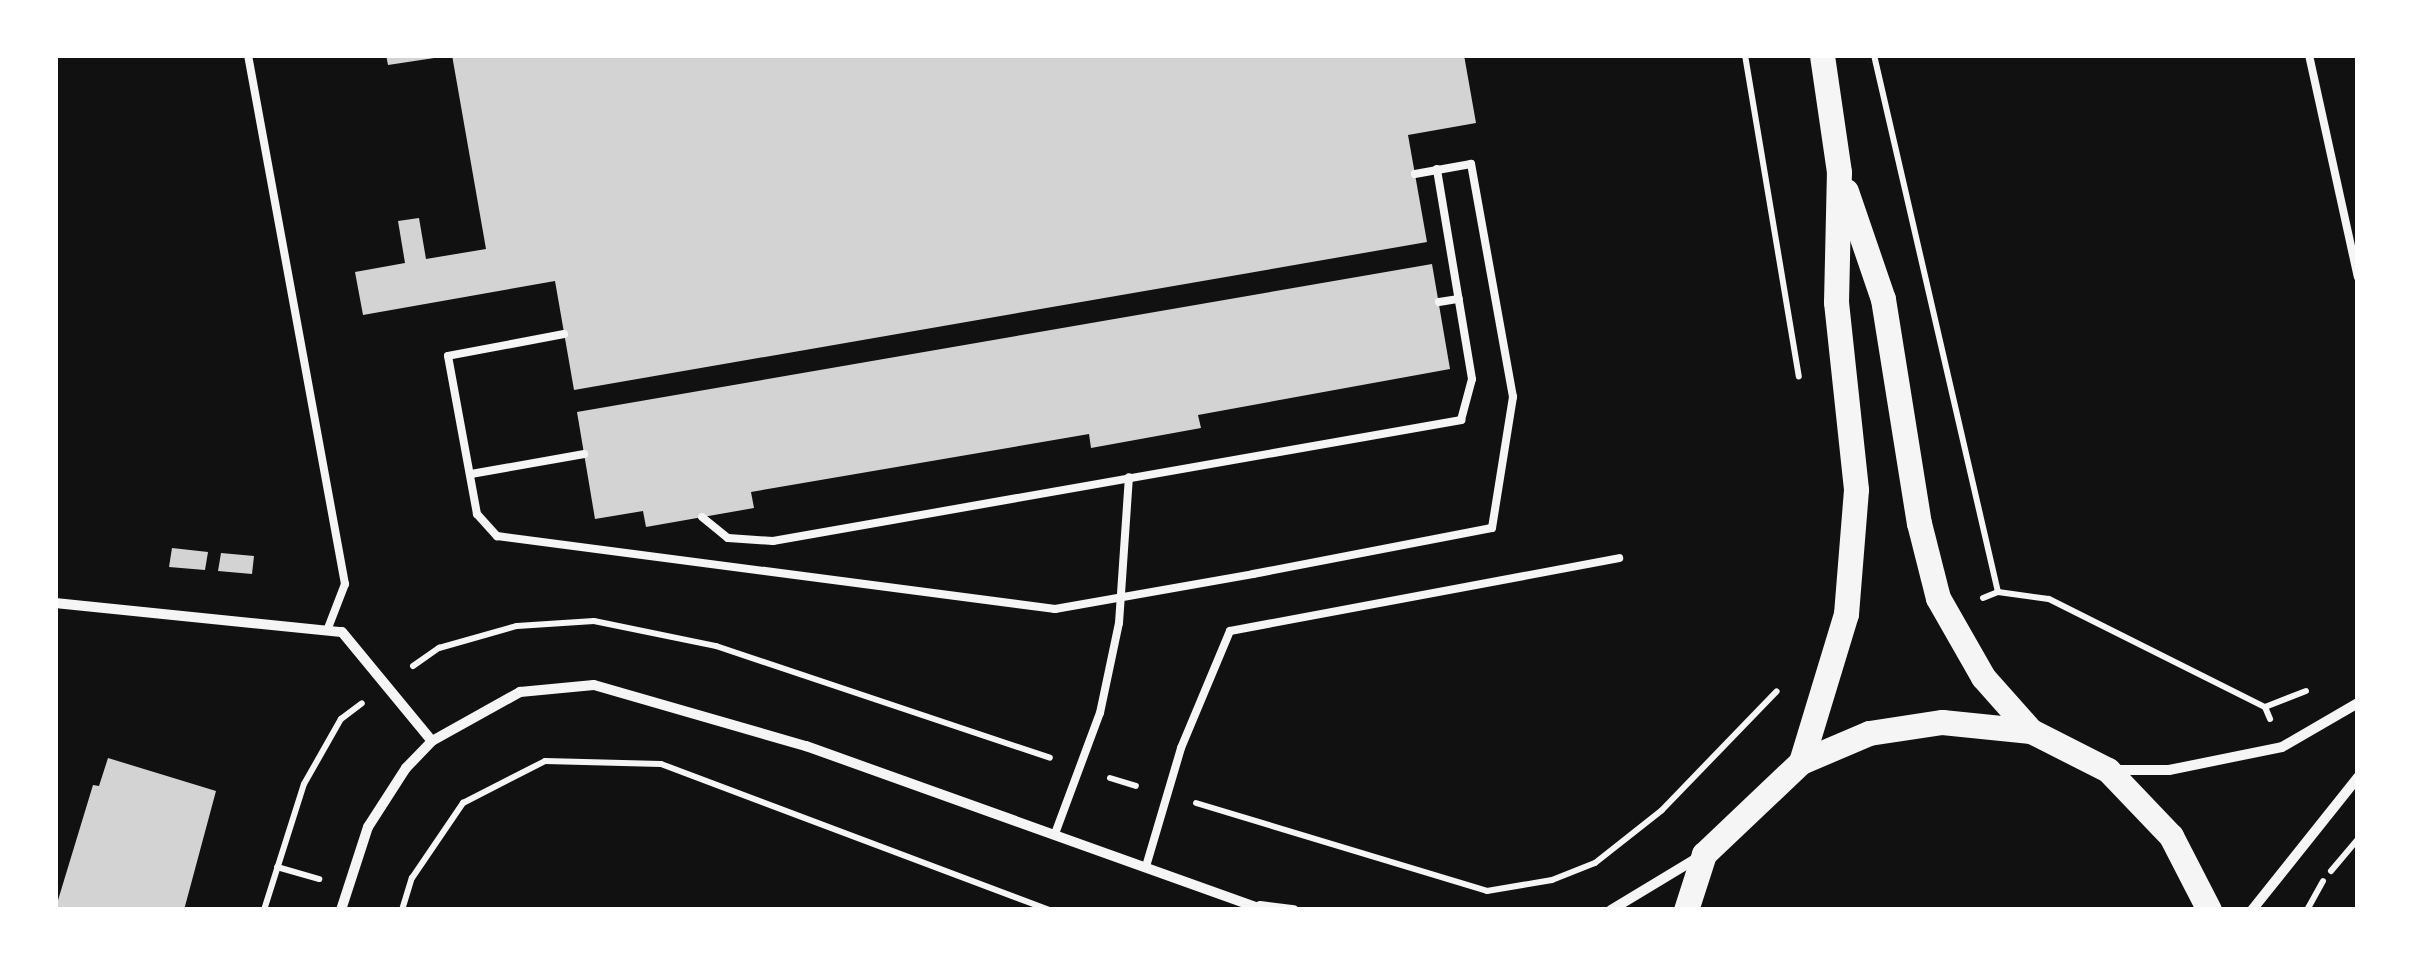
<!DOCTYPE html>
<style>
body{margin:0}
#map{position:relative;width:2413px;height:965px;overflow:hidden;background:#111;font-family:"Sofia Sans Condensed",sans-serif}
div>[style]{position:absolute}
.building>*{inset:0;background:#d3d3d3}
.path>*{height:6px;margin:-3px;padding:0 3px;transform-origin:3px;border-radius:3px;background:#f5f5f5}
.service>*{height:8px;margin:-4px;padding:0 4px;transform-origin:4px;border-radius:4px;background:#f5f5f5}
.minor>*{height:10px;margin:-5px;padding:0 5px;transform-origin:5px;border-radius:5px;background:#f5f5f5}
.primary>*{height:25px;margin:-12.5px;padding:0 12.5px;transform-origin:12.5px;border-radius:12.5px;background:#f5f5f5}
span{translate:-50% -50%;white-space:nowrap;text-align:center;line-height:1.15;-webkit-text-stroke:8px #fff;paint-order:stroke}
.frame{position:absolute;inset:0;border:58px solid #fff;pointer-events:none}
</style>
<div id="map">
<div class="building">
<i style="clip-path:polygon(386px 55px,441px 55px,441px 57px,388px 65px)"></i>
<i style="clip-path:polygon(452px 55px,1464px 55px,1476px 123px,1408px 135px,1427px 242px,574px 390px,555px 281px,363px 315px,355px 272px,405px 263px,398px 221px,419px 218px,426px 259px,486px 249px)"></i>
<i style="clip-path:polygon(1432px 264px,1450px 369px,1198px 415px,1201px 428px,1091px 448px,1089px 434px,751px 492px,754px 508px,646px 527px,643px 511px,595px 519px,577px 412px)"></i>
<i style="clip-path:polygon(172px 548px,208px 552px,205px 570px,169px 567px)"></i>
<i style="clip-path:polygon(221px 553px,254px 556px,252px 574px,218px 571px)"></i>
<i style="clip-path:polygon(108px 758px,216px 791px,184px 910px,55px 910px,93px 785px,99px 786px)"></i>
</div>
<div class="path">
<i style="left:1745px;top:55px;width:326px;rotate:80.5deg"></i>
<i style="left:1874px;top:55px;width:551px;rotate:77deg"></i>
<i style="left:1998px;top:592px;width:51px;rotate:7.8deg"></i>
<i style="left:2049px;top:599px;width:241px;rotate:26.6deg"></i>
<i style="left:2265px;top:707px;width:13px;rotate:67deg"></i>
<i style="left:1983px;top:598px;width:16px;rotate:-22deg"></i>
<i style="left:413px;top:666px;width:32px;rotate:-35deg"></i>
<i style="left:439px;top:648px;width:81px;rotate:-15.8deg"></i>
<i style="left:517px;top:626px;width:77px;rotate:-3.7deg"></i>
<i style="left:594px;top:621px;width:125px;rotate:11.6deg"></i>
<i style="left:716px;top:646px;width:352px;rotate:18.5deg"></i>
<i style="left:2265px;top:707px;width:44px;rotate:-21.3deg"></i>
<i style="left:1110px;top:778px;width:27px;rotate:17deg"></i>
<i style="left:1196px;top:803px;width:304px;rotate:16.8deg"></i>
<i style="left:1487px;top:891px;width:66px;rotate:-9.6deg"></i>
<i style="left:1552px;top:880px;width:46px;rotate:-21.6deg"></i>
<i style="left:1595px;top:863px;width:85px;rotate:-38.3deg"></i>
<i style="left:1662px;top:810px;width:165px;rotate:-46deg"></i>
<i style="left:277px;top:867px;width:44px;rotate:15.9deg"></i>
<i style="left:2331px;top:871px;width:42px;rotate:-49.8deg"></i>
<i style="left:264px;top:910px;width:132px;rotate:-72.4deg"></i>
<i style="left:304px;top:784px;width:75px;rotate:-60.4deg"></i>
<i style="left:341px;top:719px;width:26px;rotate:-37deg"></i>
<i style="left:402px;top:910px;width:34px;rotate:-73deg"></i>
<i style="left:412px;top:878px;width:91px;rotate:-55.8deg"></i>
<i style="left:463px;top:803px;width:92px;rotate:-27.1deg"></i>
<i style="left:545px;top:761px;width:116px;rotate:1.5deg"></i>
<i style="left:661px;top:764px;width:415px;rotate:20.6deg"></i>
<i style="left:2307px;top:910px;width:33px;rotate:-61deg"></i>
</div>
<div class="service">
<i style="left:248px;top:55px;width:538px;rotate:79.61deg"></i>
<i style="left:345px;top:584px;width:47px;rotate:111.1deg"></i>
<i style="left:2309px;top:55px;width:227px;rotate:77.6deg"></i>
<i style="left:1439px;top:302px;width:20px;rotate:-9deg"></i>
<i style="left:564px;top:334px;width:118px;rotate:169.3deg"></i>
<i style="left:448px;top:356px;width:161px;rotate:79.6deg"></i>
<i style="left:477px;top:514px;width:30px;rotate:48deg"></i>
<i style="left:497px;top:536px;width:563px;rotate:7.45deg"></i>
<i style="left:1055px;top:609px;width:201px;rotate:-10deg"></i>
<i style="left:1253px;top:574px;width:243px;rotate:-10.9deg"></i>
<i style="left:1492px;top:528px;width:133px;rotate:-80.9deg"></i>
<i style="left:1513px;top:397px;width:237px;rotate:-100.2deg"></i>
<i style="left:1471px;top:164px;width:57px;rotate:169.9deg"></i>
<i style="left:471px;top:474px;width:115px;rotate:-10deg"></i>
<i style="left:702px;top:517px;width:33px;rotate:39deg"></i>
<i style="left:728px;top:538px;width:45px;rotate:3.8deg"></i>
<i style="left:773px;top:541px;width:699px;rotate:-9.97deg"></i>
<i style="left:1461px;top:420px;width:42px;rotate:-75deg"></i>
<i style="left:1472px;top:379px;width:213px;rotate:-99.5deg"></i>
<i style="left:1056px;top:831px;width:126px;rotate:-69.6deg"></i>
<i style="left:1100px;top:713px;width:92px;rotate:-78.1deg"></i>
<i style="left:1119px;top:623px;width:146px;rotate:-86.1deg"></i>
<i style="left:1147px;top:863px;width:120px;rotate:-73.5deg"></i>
<i style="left:1181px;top:748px;width:127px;rotate:-67.3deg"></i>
<i style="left:1230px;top:631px;width:396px;rotate:-10.6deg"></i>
</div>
<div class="minor">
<i style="left:55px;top:603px;width:288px;rotate:5.8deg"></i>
<i style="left:342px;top:632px;width:141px;rotate:50.5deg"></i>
<i style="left:2113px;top:770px;width:56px"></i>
<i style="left:2169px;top:770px;width:115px;rotate:-11.5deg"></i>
<i style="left:2282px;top:747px;width:88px;rotate:-30.1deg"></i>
<i style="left:1260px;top:906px;width:34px;rotate:7deg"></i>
<i style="left:341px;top:910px;width:87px;rotate:-72deg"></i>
<i style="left:368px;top:827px;width:70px;rotate:-57.2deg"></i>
<i style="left:406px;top:768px;width:37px;rotate:-46deg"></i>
<i style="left:432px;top:741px;width:101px;rotate:-29.1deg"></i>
<i style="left:520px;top:692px;width:74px;rotate:-5.4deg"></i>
<i style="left:594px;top:685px;width:221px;rotate:16.1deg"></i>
<i style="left:806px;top:746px;width:487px;rotate:19.7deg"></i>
<i style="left:1611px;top:910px;width:103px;rotate:-31.1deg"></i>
<i style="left:2252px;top:910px;width:170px;rotate:-51.4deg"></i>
</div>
<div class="primary">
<i style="left:1846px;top:191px;width:114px;rotate:71.1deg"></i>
<i style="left:1883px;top:299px;width:227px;rotate:80.9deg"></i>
<i style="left:1919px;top:523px;width:77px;rotate:75.8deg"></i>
<i style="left:1938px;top:598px;width:91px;rotate:60.3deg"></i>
<i style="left:1983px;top:677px;width:72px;rotate:48.4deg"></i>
<i style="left:1801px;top:762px;width:155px;rotate:-73.1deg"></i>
<i style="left:1846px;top:614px;width:125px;rotate:-85.4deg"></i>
<i style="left:1856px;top:489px;width:188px;rotate:-96.1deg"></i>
<i style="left:1836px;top:302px;width:130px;rotate:-88.7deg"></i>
<i style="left:1839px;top:172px;width:118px;rotate:-98.3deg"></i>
<i style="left:1686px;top:910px;width:59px;rotate:-72.2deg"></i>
<i style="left:1704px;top:854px;width:134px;rotate:-43.5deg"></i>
<i style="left:1801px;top:762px;width:74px;rotate:-23.1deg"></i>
<i style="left:1869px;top:733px;width:74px;rotate:-8.6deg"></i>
<i style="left:1942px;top:722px;width:89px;rotate:5.8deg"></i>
<i style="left:2031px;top:731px;width:86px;rotate:26.9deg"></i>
<i style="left:2108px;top:770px;width:91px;rotate:46.3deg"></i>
<i style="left:2171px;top:836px;width:83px;rotate:62.8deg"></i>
</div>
<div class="frame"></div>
</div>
